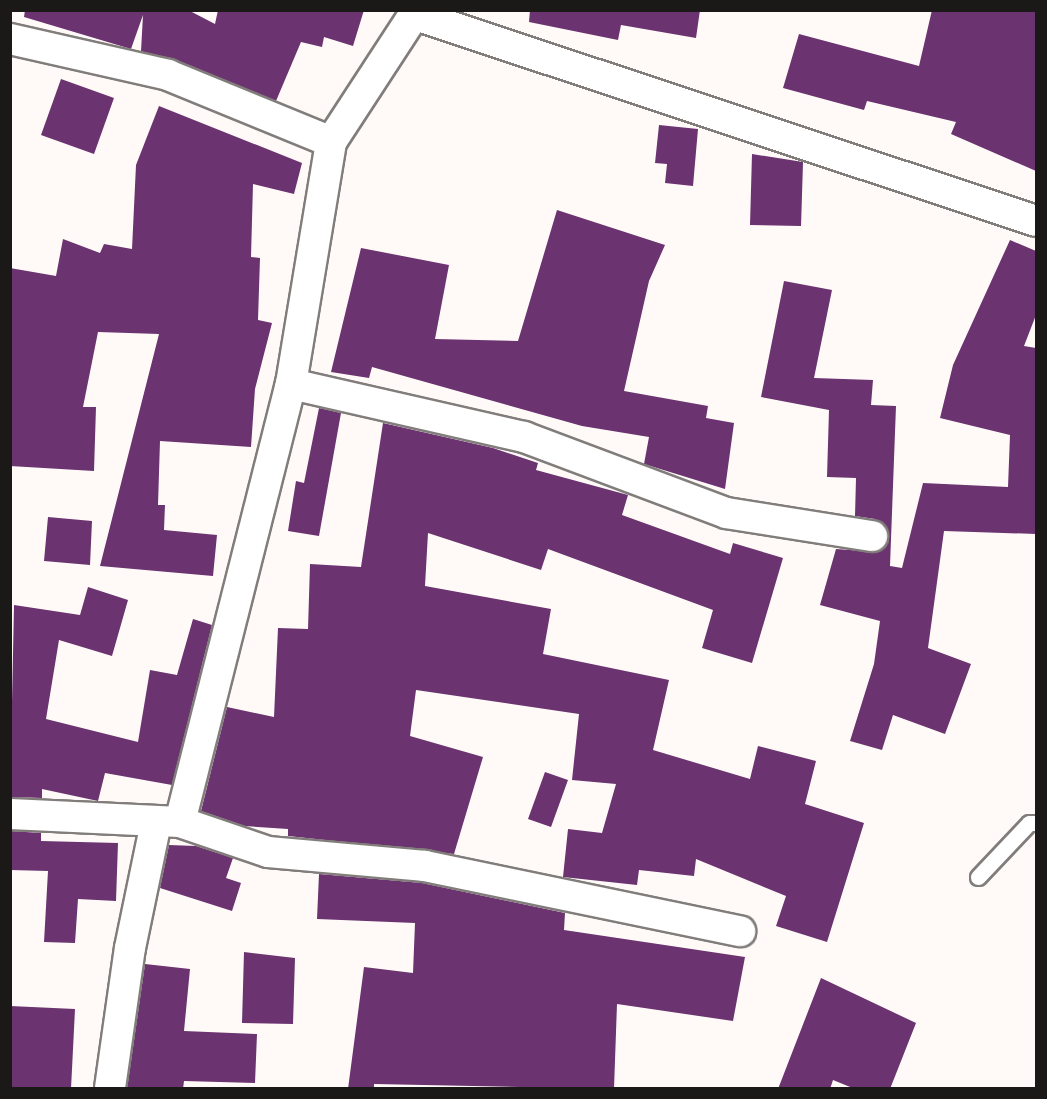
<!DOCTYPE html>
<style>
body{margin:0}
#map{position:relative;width:1047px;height:1099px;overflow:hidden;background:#fffaf8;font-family:Arial,sans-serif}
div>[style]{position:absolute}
.building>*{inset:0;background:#6b336f}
.roads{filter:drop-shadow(2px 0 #817d7b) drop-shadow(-2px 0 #817d7b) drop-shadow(0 2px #817d7b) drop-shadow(0 -2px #817d7b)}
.lane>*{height:15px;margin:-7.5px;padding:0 7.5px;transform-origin:7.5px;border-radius:7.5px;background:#fff}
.street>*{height:30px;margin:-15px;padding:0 15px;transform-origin:15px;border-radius:15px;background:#fff}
span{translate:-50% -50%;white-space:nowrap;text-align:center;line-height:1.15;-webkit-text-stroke:6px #fff;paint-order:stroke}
.frame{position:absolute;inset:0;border:12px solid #1b1918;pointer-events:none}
</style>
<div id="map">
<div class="building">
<i style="clip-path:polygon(25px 10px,188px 10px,215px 24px,218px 10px,364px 10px,353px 46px,324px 37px,322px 47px,301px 42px,276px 101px,141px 51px,143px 15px,131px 49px,24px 17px)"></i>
<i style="clip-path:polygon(530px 10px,700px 10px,696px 38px,621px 25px,618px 40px,529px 22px)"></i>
<i style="clip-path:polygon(932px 10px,1036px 10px,1036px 171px,951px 134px,956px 122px,867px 101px,864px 110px,783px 88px,799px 34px,919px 66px)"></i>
<i style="clip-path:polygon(61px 79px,114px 98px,94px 154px,41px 135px)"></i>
<i style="clip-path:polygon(159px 106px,302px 163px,294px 194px,253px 184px,251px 257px,260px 258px,258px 320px,272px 323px,255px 389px,251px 447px,160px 441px,158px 505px,165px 505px,164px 530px,217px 535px,213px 576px,100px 566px,159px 334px,98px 332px,83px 407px,96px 407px,94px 471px,10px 466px,10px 268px,56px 276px,63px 239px,100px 253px,104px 244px,132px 249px,136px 165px)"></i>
<i style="clip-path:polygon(659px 125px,698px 129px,693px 186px,665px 183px,667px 164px,655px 163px)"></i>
<i style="clip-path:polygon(752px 154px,803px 162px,801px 226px,750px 225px)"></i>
<i style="clip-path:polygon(557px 210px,665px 245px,649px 281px,624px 391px,708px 406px,706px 418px,734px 423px,725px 489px,644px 464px,649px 437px,582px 426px,372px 367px,369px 378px,331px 372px,361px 248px,449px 265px,435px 339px,518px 341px)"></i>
<i style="clip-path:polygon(1010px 240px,1036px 251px,1036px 315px,1024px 346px,1036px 348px,1036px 534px,944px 531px,928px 648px,971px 664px,945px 734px,893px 715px,882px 750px,850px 741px,874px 664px,880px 621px,820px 605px,836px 549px,878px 552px,886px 546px,888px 530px,875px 519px,855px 516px,856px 478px,827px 477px,829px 410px,761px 397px,784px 281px,832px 290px,814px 378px,873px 380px,871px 405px,896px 406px,890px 566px,902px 568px,923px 483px,1008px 487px,1010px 435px,940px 418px,953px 365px)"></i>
<i style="clip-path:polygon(319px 408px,341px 413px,319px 536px,288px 531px,296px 481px,304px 483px)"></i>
<i style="clip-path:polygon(383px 423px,493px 448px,538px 463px,536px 470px,628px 495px,622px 515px,730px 554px,733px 543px,783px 558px,752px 663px,702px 648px,713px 610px,548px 549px,541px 570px,428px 533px,425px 586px,551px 609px,543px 654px,669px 680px,653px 750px,750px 779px,758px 746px,816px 761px,805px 804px,864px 823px,827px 942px,776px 926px,786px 896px,696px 859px,694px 876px,639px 870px,637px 885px,563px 877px,568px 829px,602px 833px,616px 784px,572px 780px,579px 714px,416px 690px,410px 736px,483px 757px,454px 854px,288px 836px,288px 829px,244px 826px,201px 811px,227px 707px,274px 717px,278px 628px,308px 629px,310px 564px,361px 567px)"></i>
<i style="clip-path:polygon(48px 517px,92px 521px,90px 565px,44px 561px)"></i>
<i style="clip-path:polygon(88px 587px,128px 600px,112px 656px,59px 640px,46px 719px,138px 742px,150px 670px,177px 675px,193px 619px,212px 625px,172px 785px,105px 773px,98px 801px,42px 789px,42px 798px,10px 797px,14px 605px,80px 615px)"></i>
<i style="clip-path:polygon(545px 772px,568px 780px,551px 827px,528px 819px)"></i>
<i style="clip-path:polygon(10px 831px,41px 833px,41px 841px,118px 843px,116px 901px,78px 899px,75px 943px,44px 942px,48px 871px,10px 870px)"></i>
<i style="clip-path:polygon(169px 845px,196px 846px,233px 858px,226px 878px,241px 883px,232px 911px,160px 888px)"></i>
<i style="clip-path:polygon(319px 874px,422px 883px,565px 913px,564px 930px,745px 957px,733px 1021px,617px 1004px,614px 1089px,374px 1084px,374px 1089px,348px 1089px,364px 967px,413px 973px,415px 923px,317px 919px)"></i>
<i style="clip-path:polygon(244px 952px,295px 958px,293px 1024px,242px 1023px)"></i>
<i style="clip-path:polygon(145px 964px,190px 969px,184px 1031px,257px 1034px,255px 1083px,184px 1081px,183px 1089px,127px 1089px)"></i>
<i style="clip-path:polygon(821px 978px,916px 1023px,890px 1089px,855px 1089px,833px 1080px,830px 1089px,778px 1089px)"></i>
<i style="clip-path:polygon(10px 1006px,75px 1009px,71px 1089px,10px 1089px)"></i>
</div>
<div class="roads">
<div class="lane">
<i style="left:978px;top:877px;width:74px;rotate:-46.6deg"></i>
<i style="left:1029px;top:823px;width:7px"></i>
</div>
<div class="street">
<i style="left:416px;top:15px;width:653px;rotate:18.38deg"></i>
<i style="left:10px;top:39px;width:162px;rotate:12.8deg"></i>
<i style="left:168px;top:75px;width:176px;rotate:22.3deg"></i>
<i style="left:291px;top:384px;width:239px;rotate:12.8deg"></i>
<i style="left:524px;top:437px;width:216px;rotate:20.6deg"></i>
<i style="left:726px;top:513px;width:148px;rotate:9deg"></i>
<i style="left:10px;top:814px;width:170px;rotate:2.7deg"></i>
<i style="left:180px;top:822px;width:93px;rotate:18.8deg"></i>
<i style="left:268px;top:852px;width:158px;rotate:5.1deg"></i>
<i style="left:425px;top:866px;width:322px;rotate:11.7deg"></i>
<i style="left:180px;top:822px;width:452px;rotate:-75.8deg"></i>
<i style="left:291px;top:384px;width:245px;rotate:-80.6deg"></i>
<i style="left:331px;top:142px;width:158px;rotate:-56.9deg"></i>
<i style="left:110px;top:1088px;width:141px;rotate:-81.9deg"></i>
<i style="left:130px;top:948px;width:129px;rotate:-78.3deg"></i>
</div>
</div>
<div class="frame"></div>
</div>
